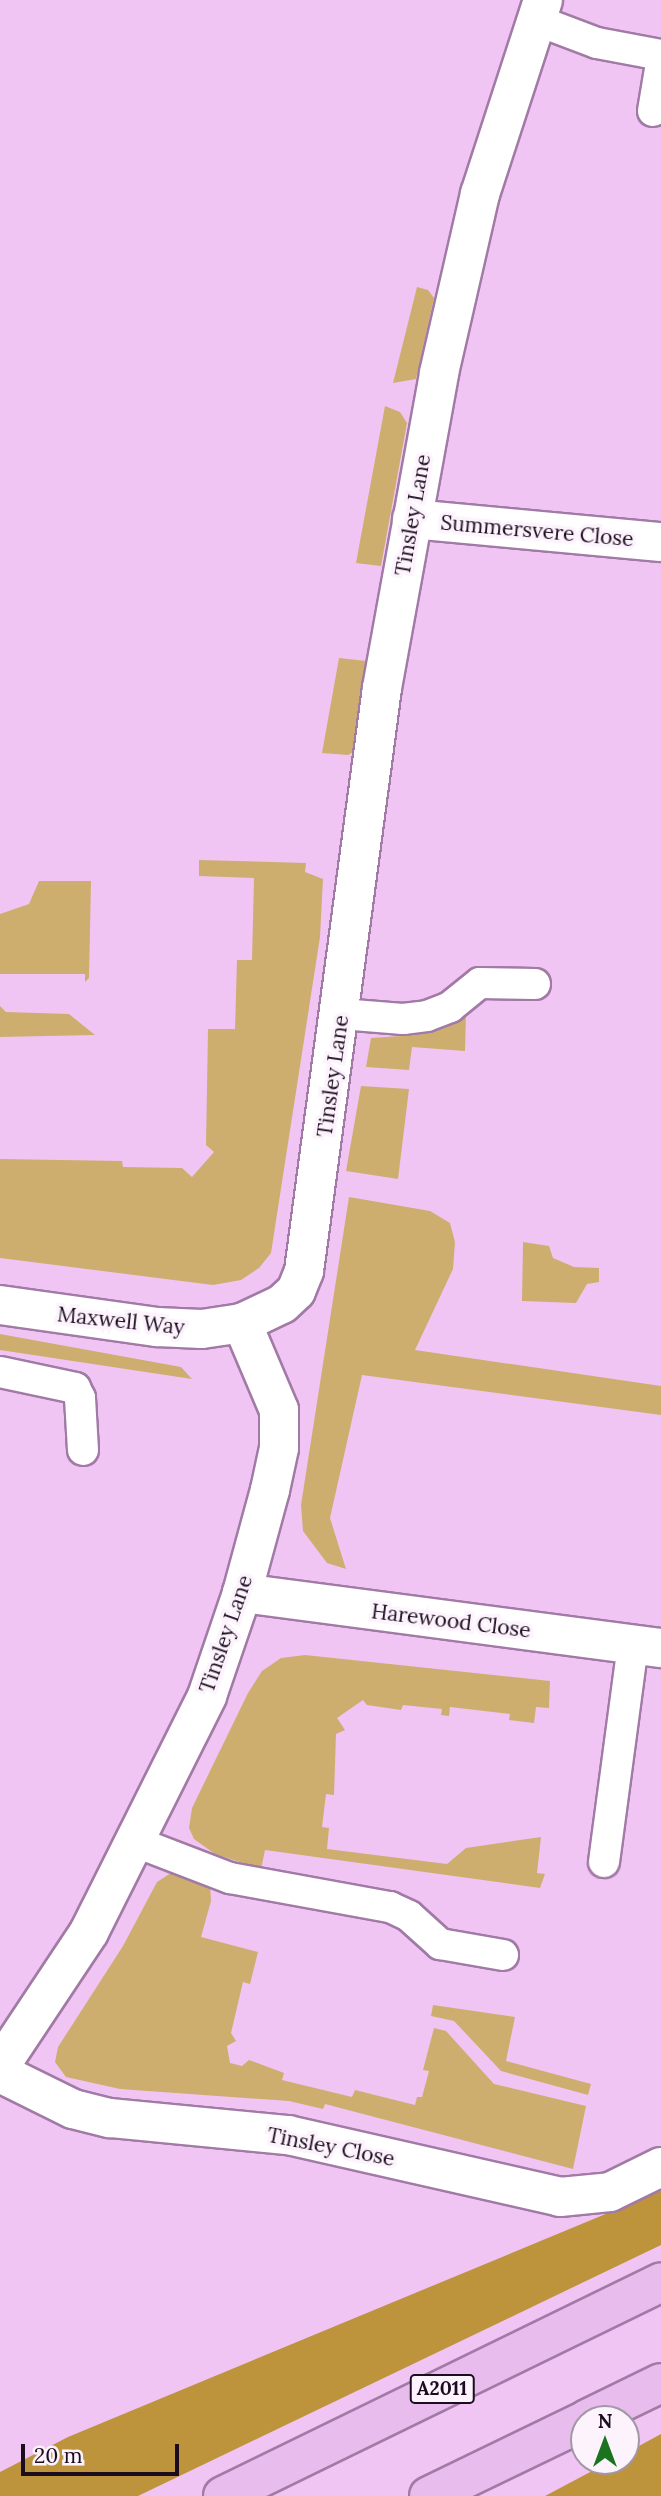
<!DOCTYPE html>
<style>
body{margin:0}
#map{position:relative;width:661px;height:2496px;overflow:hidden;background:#f0c5f4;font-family:Lora,serif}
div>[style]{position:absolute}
.green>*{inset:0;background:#cdae6f}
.forest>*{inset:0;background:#bd943c}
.roads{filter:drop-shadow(2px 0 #a17aa5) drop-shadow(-2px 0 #a17aa5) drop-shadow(0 2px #a17aa5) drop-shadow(0 -2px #a17aa5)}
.lane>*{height:30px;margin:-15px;padding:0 15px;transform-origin:15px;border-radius:15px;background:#fff}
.street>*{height:38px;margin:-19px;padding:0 19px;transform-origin:19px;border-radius:19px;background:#fff}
.primary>*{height:38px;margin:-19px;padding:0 19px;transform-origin:19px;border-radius:19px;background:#e8bded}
span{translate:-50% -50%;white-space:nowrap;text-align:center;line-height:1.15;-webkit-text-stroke:7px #fcf3fd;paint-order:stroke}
.shield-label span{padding:2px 5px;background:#fcf3fd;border:2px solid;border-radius:5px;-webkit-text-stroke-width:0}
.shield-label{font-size:19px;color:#1c0d1e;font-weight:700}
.street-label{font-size:21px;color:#1c0d1e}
.north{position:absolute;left:570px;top:2405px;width:70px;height:70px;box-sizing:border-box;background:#fcf3fd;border:2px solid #a297a4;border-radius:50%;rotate:0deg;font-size:19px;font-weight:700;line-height:28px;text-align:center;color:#1c0d1e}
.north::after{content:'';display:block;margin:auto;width:24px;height:32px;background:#1b731f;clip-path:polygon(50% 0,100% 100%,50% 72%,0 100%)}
.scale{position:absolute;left:21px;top:2444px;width:158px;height:32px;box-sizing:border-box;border:4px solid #1c0d1e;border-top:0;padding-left:9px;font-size:21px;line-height:24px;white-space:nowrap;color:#1c0d1e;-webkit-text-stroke:5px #fcf3fd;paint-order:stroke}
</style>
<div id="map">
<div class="green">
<i style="clip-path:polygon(417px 287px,428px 290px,434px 298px,416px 379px,393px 383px)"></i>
<i style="clip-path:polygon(385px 406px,400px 412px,407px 423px,381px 566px,356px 563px)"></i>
<i style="clip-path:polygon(339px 658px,366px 661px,355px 751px,348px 755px,322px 753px)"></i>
<i style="clip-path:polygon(199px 860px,306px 863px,305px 872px,323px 879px,320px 937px,271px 1253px,259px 1268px,241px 1280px,213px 1285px,0 1258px,0 1159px,122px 1161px,123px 1167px,182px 1168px,192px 1177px,214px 1152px,206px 1145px,208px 1029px,235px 1029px,237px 960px,252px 960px,254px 878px,199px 876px)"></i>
<i style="clip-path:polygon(39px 881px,91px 881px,89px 978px,85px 982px,85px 974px,0 974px,0 914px,29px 904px)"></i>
<i style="clip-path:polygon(0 1006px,6px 1012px,69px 1014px,95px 1035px,0 1037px)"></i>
<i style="clip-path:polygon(466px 1014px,465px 1051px,412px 1047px,409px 1070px,366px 1067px,371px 1038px,416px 1035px)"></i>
<i style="clip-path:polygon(361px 1086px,409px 1089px,398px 1179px,346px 1171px)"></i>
<i style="clip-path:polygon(349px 1197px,430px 1211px,450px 1223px,455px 1242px,453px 1269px,415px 1350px,661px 1386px,661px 1415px,362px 1375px,330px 1518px,346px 1569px,327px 1563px,303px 1531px,301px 1505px)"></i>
<i style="clip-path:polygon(523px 1242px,549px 1246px,553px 1258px,574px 1267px,599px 1268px,599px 1282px,587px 1284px,576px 1303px,522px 1301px)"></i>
<i style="clip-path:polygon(0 1334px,181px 1367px,192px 1379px,0 1350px)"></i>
<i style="clip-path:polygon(305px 1655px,550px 1681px,549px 1708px,536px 1707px,534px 1723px,509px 1720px,510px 1714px,450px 1707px,449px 1716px,441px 1715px,442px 1709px,403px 1705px,401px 1710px,367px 1705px,363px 1700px,337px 1718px,345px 1730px,336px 1734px,334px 1795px,326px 1794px,322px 1827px,329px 1828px,327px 1849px,447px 1864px,466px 1848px,541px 1837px,537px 1873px,545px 1874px,540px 1888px,265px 1850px,261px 1869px,215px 1854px,194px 1839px,189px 1828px,192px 1808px,248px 1693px,262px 1671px,281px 1658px)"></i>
<i style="clip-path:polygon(174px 1871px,210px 1884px,211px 1901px,201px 1937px,258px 1952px,250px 1984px,243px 1982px,231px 2033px,236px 2041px,227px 2046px,230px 2063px,242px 2066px,249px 2060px,284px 2073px,282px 2080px,352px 2097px,355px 2090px,415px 2105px,417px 2097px,422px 2097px,429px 2071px,423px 2070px,434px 2028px,446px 2031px,494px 2084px,586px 2106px,573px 2169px,325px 2104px,323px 2109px,289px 2101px,120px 2089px,66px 2077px,55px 2062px,58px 2047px,123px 1946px,157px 1882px)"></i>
<i style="clip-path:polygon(433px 2005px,515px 2017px,506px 2061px,591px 2084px,588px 2095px,501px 2071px,454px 2021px,431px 2016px)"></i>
</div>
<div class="forest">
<i style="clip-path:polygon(661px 2191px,661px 2245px,138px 2496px,0 2496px,0 2472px,68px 2437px)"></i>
<i style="clip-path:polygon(661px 2434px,661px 2496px,545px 2496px,611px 2461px,626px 2461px,626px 2453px)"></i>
</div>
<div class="roads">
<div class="lane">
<i style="left:536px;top:20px;width:65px;rotate:20.7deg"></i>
<i style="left:597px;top:43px;width:65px;rotate:10.6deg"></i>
<i style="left:653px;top:111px;width:49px;rotate:-80.5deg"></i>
<i style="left:341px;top:1014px;width:62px;rotate:4.6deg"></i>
<i style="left:403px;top:1019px;width:24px;rotate:-7deg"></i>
<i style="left:427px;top:1016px;width:25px;rotate:-21deg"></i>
<i style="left:450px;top:1007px;width:38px;rotate:-39deg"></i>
<i style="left:480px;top:983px;width:55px;rotate:1deg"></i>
<i style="left:0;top:1372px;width:77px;rotate:12deg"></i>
<i style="left:75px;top:1388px;width:11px;rotate:63deg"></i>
<i style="left:80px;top:1398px;width:52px;rotate:86.7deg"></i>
<i style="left:136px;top:1842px;width:101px;rotate:21deg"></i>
<i style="left:230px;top:1878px;width:163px;rotate:10.3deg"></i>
<i style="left:390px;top:1907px;width:21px;rotate:25deg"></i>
<i style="left:409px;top:1916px;width:42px;rotate:42.1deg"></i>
<i style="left:440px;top:1944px;width:64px;rotate:9.9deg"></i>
<i style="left:604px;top:1862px;width:220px;rotate:-82.4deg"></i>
</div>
<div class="street">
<i style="left:412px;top:519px;width:250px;rotate:5.3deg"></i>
<i style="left:0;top:1305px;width:159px;rotate:8deg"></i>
<i style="left:157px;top:1327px;width:45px;rotate:2.5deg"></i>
<i style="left:202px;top:1329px;width:40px;rotate:-8.5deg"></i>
<i style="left:242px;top:1593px;width:423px;rotate:7.5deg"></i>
<i style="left:0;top:2066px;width:161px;rotate:-56.4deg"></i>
<i style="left:89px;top:1932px;width:264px;rotate:-63.4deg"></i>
<i style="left:207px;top:1696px;width:109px;rotate:-71.2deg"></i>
<i style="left:242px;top:1593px;width:107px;rotate:-74.8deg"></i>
<i style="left:270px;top:1490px;width:43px;rotate:-77.9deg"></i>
<i style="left:279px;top:1448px;width:38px;rotate:-90deg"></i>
<i style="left:279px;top:1410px;width:95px;rotate:-113deg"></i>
<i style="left:242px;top:1323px;width:44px;rotate:-25.4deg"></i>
<i style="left:282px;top:1304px;width:19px;rotate:-43deg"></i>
<i style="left:296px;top:1291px;width:22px;rotate:-68deg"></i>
<i style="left:304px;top:1271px;width:588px;rotate:-82.38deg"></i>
<i style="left:382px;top:688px;width:320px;rotate:-79.7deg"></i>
<i style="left:439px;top:373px;width:184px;rotate:-77.1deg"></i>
<i style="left:480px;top:194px;width:204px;rotate:-72deg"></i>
<i style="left:0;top:2073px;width:81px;rotate:26.3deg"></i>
<i style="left:73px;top:2109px;width:38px;rotate:14deg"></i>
<i style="left:110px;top:2118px;width:179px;rotate:5.5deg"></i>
<i style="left:288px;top:2135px;width:279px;rotate:12.8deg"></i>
<i style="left:560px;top:2197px;width:50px;rotate:-5.7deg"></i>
<i style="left:610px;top:2192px;width:57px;rotate:-26.1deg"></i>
</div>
<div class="primary">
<i style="left:587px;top:2419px;width:82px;rotate:-25.9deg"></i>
<i style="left:223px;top:2496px;width:487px;rotate:-26deg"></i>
<i style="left:429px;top:2496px;width:172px;rotate:-25.8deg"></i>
</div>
</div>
<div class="shield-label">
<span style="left:442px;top:2389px">A2011</span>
</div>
<div class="street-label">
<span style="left:413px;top:515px;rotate:-80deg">Tinsley Lane</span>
<span style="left:537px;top:531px;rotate:5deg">Summersvere Close</span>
<span style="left:333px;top:1076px;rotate:-82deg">Tinsley Lane</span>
<span style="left:121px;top:1321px;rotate:6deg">Maxwell Way</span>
<span style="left:451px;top:1621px;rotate:7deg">Harewood Close</span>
<span style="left:226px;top:1634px;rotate:-71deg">Tinsley Lane</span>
<span style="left:331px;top:2147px;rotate:11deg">Tinsley Close</span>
</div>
<div class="north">N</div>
<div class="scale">20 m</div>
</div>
